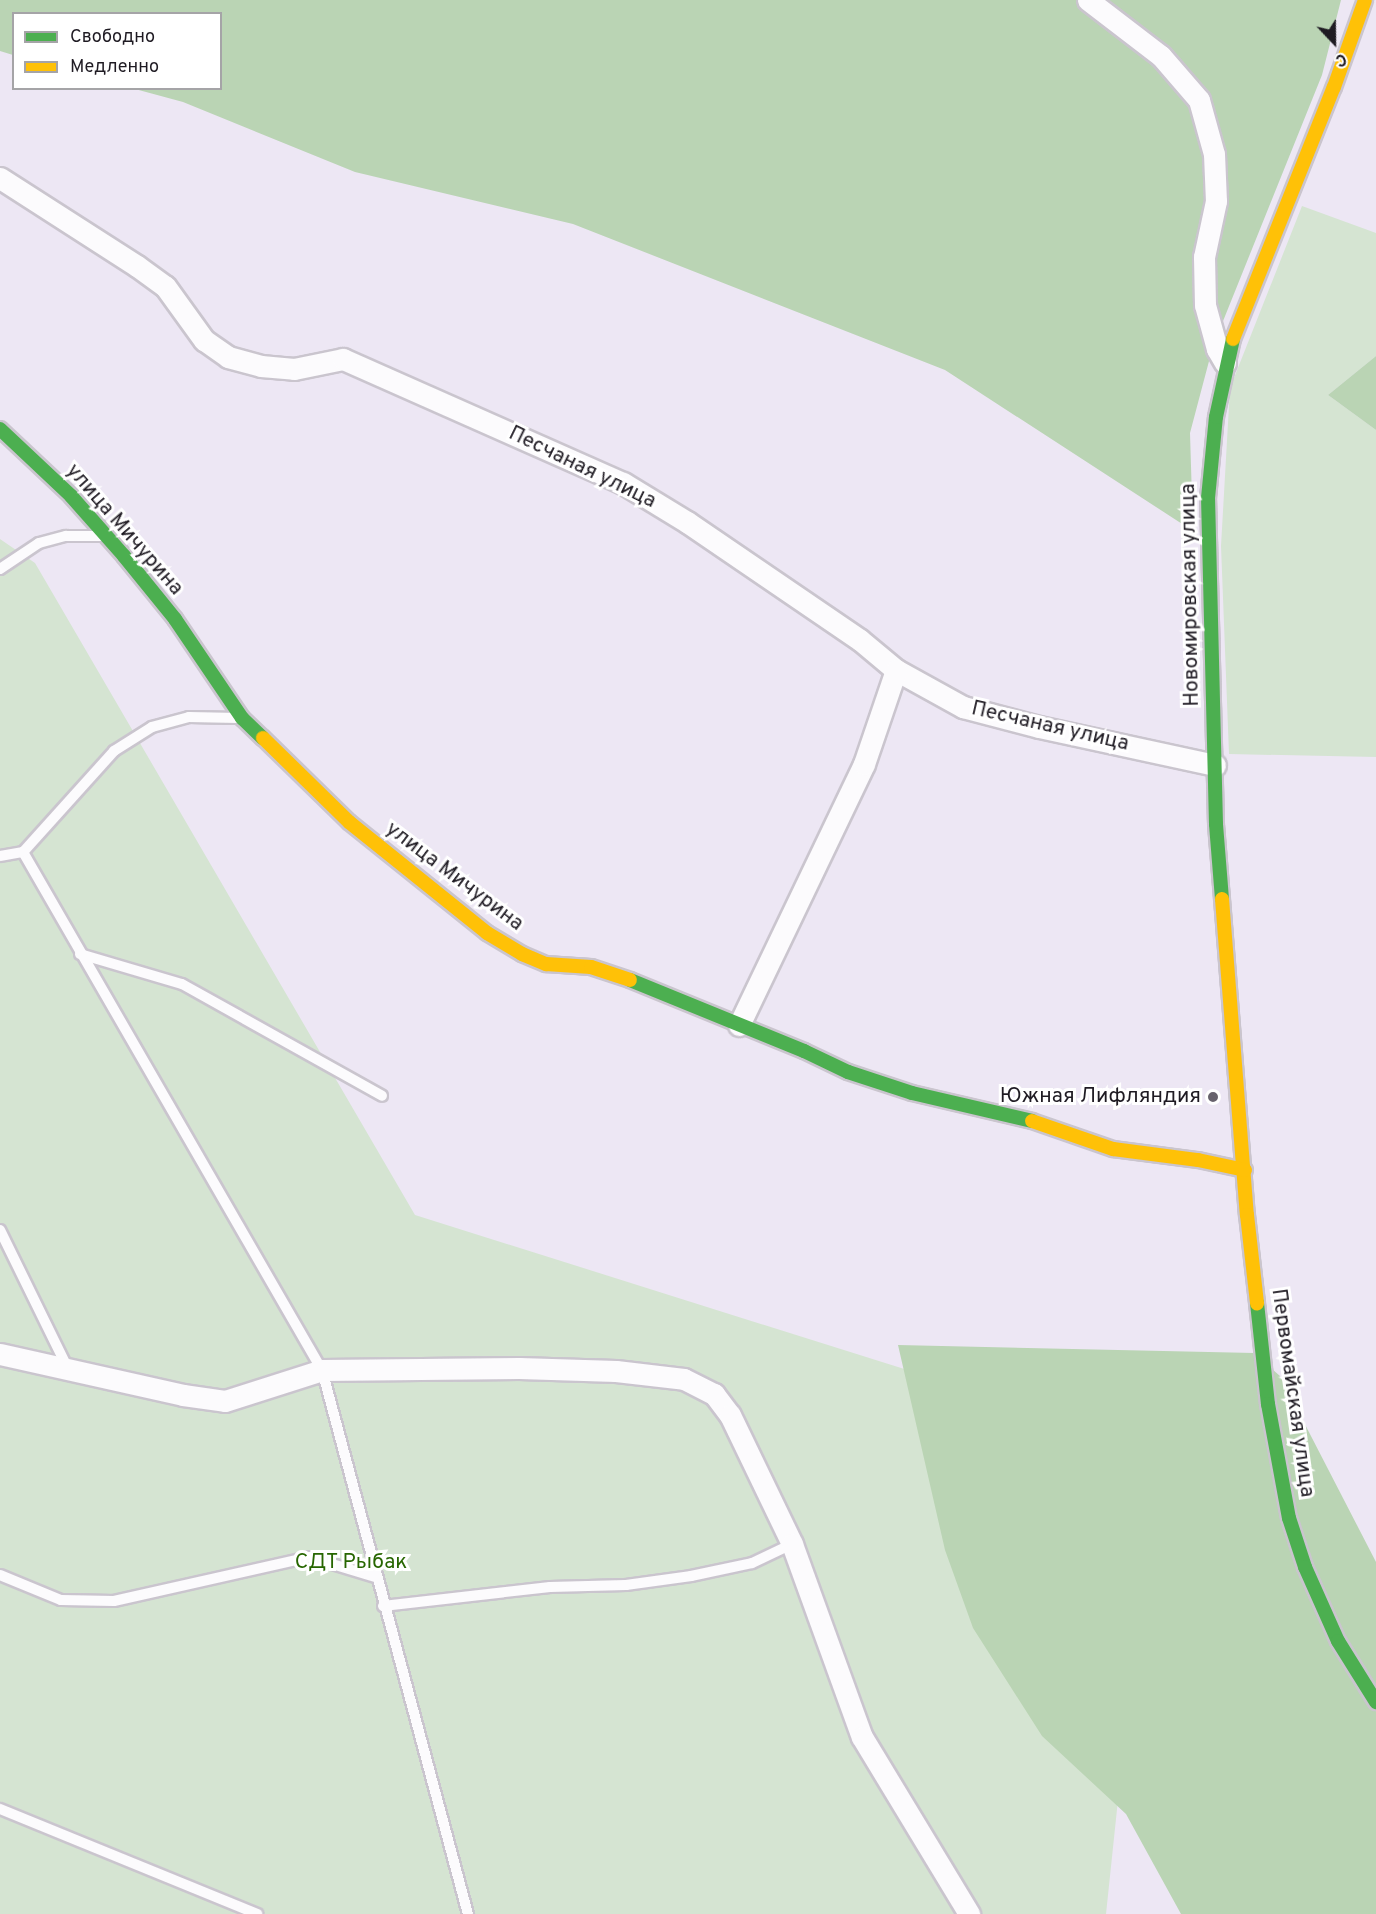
<!DOCTYPE html>
<meta charset="utf-8">
<style>
body{margin:0}
#map{position:relative;width:1376px;height:1914px;overflow:hidden;background:#ede7f4;font-family:Overpass,sans-serif}
div>[style]{position:absolute}
.green>*{inset:0;background:#d5e4d2}
.forest>*{inset:0;background:#bad4b4}
.roads{filter:drop-shadow(2px 0 #cac5ce) drop-shadow(-2px 0 #cac5ce) drop-shadow(0 2px #cac5ce) drop-shadow(0 -2px #cac5ce)}
.lane>*{height:10px;margin:-5px;padding:0 5px;transform-origin:5px;border-radius:5px;background:#fcfbfd}
.street>*{height:21px;margin:-10.5px;padding:0 10.5px;transform-origin:10.5px;border-radius:10.5px;background:#fcfbfd}
.fast>*{height:14px;margin:-7px;padding:0 7px;transform-origin:7px;border-radius:7px;background:#4caf50}
.slow>*{height:14px;margin:-7px;padding:0 7px;transform-origin:7px;border-radius:7px;background:#ffc107}
.dots>*{width:16px;height:16px;translate:-50% -50%;box-sizing:border-box;border:3px solid #fff;border-radius:50%}
span{translate:-50% -50%;white-space:nowrap;text-align:center;line-height:1.15;-webkit-text-stroke:6px #fff;paint-order:stroke}
.street-label{font-size:21px;color:#1f1b23}
.poi-label{font-size:21px;color:#1f1b23}
.right{translate:-100% -50%;text-align:right}
.park-label{font-size:21px;color:#276601}
.legend{position:absolute;left:12px;top:12px;width:210px;height:78px;box-sizing:border-box;background:#fff;border:2px solid #a5a4a7;margin:0;padding:8px 10px;list-style:none;font-size:18px;color:#1f1b23}
.legend li{display:flex;align-items:center;gap:12px;height:30px}
.legend b{width:30px;border:2px solid #a5a4a7}
.north{position:absolute;left:1304px;top:12px;width:60px;height:60px;-webkit-text-stroke:4px #fff;paint-order:stroke;rotate:158deg;font-size:16px;font-weight:700;line-height:24px;text-align:center;color:#1f1b23}
.north::after{content:'';display:block;margin:auto;width:21px;height:27px;background:#1f1b23;clip-path:polygon(50% 0,100% 100%,50% 72%,0 100%)}
</style>
<div id="map">
<div class="green">
<i style="clip-path:polygon(1302px 206px,1376px 233px,1376px 356px,1328px 395px,1376px 430px,1376px 757px,1229px 754px,1221px 546px,1230px 388px)"></i>
<i style="clip-path:polygon(0 539px,35px 563px,415px 1215px,1155px 1448px,1106px 1914px,0 1914px)"></i>
</div>
<div class="forest">
<i style="clip-path:polygon(0 0,1341px 0,1322px 75px,1213px 346px,1190px 433px,1193px 531px,945px 370px,573px 224px,355px 172px,183px 102px,135px 89px,220px 88px,220px 14px,14px 14px,13px 55px,0 51px)"></i>
<i style="clip-path:polygon(1376px 356px,1376px 430px,1328px 395px)"></i>
<i style="clip-path:polygon(898px 1345px,1254px 1353px,1280px 1376px,1376px 1562px,1376px 1914px,1181px 1914px,1126px 1814px,1042px 1736px,973px 1628px,945px 1550px)"></i>
</div>
<div class="roads">
<div class="lane">
<i style="left:0;top:569px;width:47px;rotate:-33.7deg"></i>
<i style="left:39px;top:543px;width:28px;rotate:-15deg"></i>
<i style="left:66px;top:536px;width:34px"></i>
<i style="left:238px;top:718px;width:49px;rotate:-178.8deg"></i>
<i style="left:189px;top:717px;width:38px;rotate:165deg"></i>
<i style="left:152px;top:727px;width:45px;rotate:147.7deg"></i>
<i style="left:114px;top:751px;width:136px;rotate:132deg"></i>
<i style="left:23px;top:852px;width:598px;rotate:60.01deg"></i>
<i style="left:322px;top:1370px;width:563px;rotate:74.98deg"></i>
<i style="left:0;top:856px;width:23px;rotate:-10deg"></i>
<i style="left:80px;top:954px;width:106px;rotate:16.4deg"></i>
<i style="left:182px;top:984px;width:229px;rotate:29.2deg"></i>
<i style="left:0;top:1230px;width:155px;rotate:63.9deg"></i>
<i style="left:0;top:1575px;width:66px;rotate:22.3deg"></i>
<i style="left:61px;top:1600px;width:53px;rotate:1.1deg"></i>
<i style="left:114px;top:1601px;width:200px;rotate:-12.7deg"></i>
<i style="left:309px;top:1557px;width:69px;rotate:16.9deg"></i>
<i style="left:383px;top:1606px;width:168px;rotate:-6.5deg"></i>
<i style="left:550px;top:1587px;width:76px;rotate:-1.5deg"></i>
<i style="left:626px;top:1585px;width:66px;rotate:-7.9deg"></i>
<i style="left:691px;top:1576px;width:62px;rotate:-12deg"></i>
<i style="left:752px;top:1563px;width:44px;rotate:-25.4deg"></i>
<i style="left:0;top:1809px;width:278px;rotate:22.2deg"></i>
</div>
<div class="street">
<i style="left:1088px;top:0;width:92px;rotate:37.5deg"></i>
<i style="left:1161px;top:56px;width:58px;rotate:49.2deg"></i>
<i style="left:1199px;top:100px;width:56px;rotate:74.5deg"></i>
<i style="left:1214px;top:154px;width:47px;rotate:87.6deg"></i>
<i style="left:1216px;top:201px;width:57px;rotate:102.1deg"></i>
<i style="left:1204px;top:257px;width:48px;rotate:88.8deg"></i>
<i style="left:1205px;top:305px;width:46px;rotate:74.7deg"></i>
<i style="left:1217px;top:349px;width:16px;rotate:60deg"></i>
<i style="left:0;top:178px;width:163px;rotate:32.7deg"></i>
<i style="left:137px;top:266px;width:34px;rotate:36deg"></i>
<i style="left:165px;top:286px;width:67px;rotate:54.2deg"></i>
<i style="left:204px;top:340px;width:29px;rotate:35deg"></i>
<i style="left:228px;top:357px;width:34px;rotate:15deg"></i>
<i style="left:261px;top:366px;width:33px;rotate:5deg"></i>
<i style="left:294px;top:369px;width:50px;rotate:-11.5deg"></i>
<i style="left:343px;top:359px;width:306px;rotate:23.9deg"></i>
<i style="left:623px;top:483px;width:75px;rotate:31.4deg"></i>
<i style="left:687px;top:522px;width:209px;rotate:34.3deg"></i>
<i style="left:860px;top:640px;width:47px;rotate:39.8deg"></i>
<i style="left:896px;top:670px;width:77px;rotate:28.9deg"></i>
<i style="left:963px;top:707px;width:79px;rotate:14.7deg"></i>
<i style="left:1039px;top:727px;width:180px;rotate:12.2deg"></i>
<i style="left:739px;top:1025px;width:289px;rotate:-64.4deg"></i>
<i style="left:864px;top:764px;width:99px;rotate:-71.2deg"></i>
<i style="left:0;top:1354px;width:188px;rotate:12.6deg"></i>
<i style="left:183px;top:1395px;width:42px;rotate:8.1deg"></i>
<i style="left:225px;top:1401px;width:102px;rotate:-17.7deg"></i>
<i style="left:322px;top:1370px;width:197px;rotate:-0.6deg"></i>
<i style="left:519px;top:1368px;width:97px;rotate:1.8deg"></i>
<i style="left:616px;top:1371px;width:68px;rotate:6.7deg"></i>
<i style="left:684px;top:1379px;width:34px;rotate:27deg"></i>
<i style="left:714px;top:1394px;width:26px;rotate:53deg"></i>
<i style="left:730px;top:1415px;width:143px;rotate:64.3deg"></i>
<i style="left:792px;top:1544px;width:205px;rotate:70.1deg"></i>
<i style="left:862px;top:1737px;width:207px;rotate:58.8deg"></i>
</div>
<div class="fast">
<i style="left:0;top:429px;width:98px;rotate:43.3deg"></i>
<i style="left:71px;top:496px;width:80px;rotate:48.5deg"></i>
<i style="left:124px;top:556px;width:81px;rotate:51deg"></i>
<i style="left:175px;top:619px;width:120px;rotate:55.9deg"></i>
<i style="left:242px;top:718px;width:29px;rotate:44deg"></i>
<i style="left:1222px;top:899px;width:75px;rotate:-94.6deg"></i>
<i style="left:1216px;top:824px;width:326px;rotate:-91.4deg"></i>
<i style="left:1208px;top:498px;width:81px;rotate:-84.4deg"></i>
<i style="left:1216px;top:417px;width:80px;rotate:-77.7deg"></i>
<i style="left:630px;top:980px;width:188px;rotate:22.2deg"></i>
<i style="left:804px;top:1051px;width:49px;rotate:25.5deg"></i>
<i style="left:848px;top:1072px;width:67px;rotate:18.2deg"></i>
<i style="left:912px;top:1093px;width:123px;rotate:13.1deg"></i>
<i style="left:1257px;top:1303px;width:102px;rotate:83.8deg"></i>
<i style="left:1268px;top:1404px;width:116px;rotate:79.6deg"></i>
<i style="left:1289px;top:1518px;width:52px;rotate:71.9deg"></i>
<i style="left:1305px;top:1567px;width:81px;rotate:66deg"></i>
<i style="left:1338px;top:1641px;width:72px;rotate:58.1deg"></i>
</div>
<div class="slow">
<i style="left:1233px;top:339px;width:271px;rotate:-68.2deg"></i>
<i style="left:1334px;top:87px;width:92px;rotate:-70.4deg"></i>
<i style="left:263px;top:738px;width:120px;rotate:44.3deg"></i>
<i style="left:349px;top:822px;width:177px;rotate:38.8deg"></i>
<i style="left:487px;top:933px;width:41px;rotate:31deg"></i>
<i style="left:522px;top:954px;width:26px;rotate:23deg"></i>
<i style="left:546px;top:964px;width:45px;rotate:3.8deg"></i>
<i style="left:591px;top:967px;width:41px;rotate:18.4deg"></i>
<i style="left:1222px;top:899px;width:317px;rotate:85.5deg"></i>
<i style="left:1247px;top:1215px;width:89px;rotate:83.5deg"></i>
<i style="left:1032px;top:1121px;width:86px;rotate:19.1deg"></i>
<i style="left:1113px;top:1149px;width:86px;rotate:7.4deg"></i>
<i style="left:1198px;top:1160px;width:48px;rotate:12deg"></i>
</div>
</div>
<div class="dots">
<i style="left:1213px;top:1097px;background:#67626c"></i>
</div>
<div class="street-label">
<span style="left:582px;top:468px;rotate:26deg">Песчаная улица</span>
<span style="left:124px;top:530px;rotate:49deg">улица Мичурина</span>
<span style="left:1191px;top:595px;rotate:-91deg">Новомировская улица</span>
<span style="left:1050px;top:727px;rotate:13deg">Песчаная улица</span>
<span style="left:454px;top:877px;rotate:37deg">улица Мичурина</span>
<span style="left:1292px;top:1393px;rotate:82deg">Первомайская улица</span>
</div>
<div class="poi-label">
<span class="right" style="left:1201px;top:1097px">Южная Лифляндия</span>
</div>
<div class="park-label">
<span style="left:351px;top:1563px">СДТ Рыбак</span>
</div>
<ul class="legend">
<li><b style="height:8px;background:#4caf50"></b>Свободно</li>
<li><b style="height:8px;background:#ffc107"></b>Медленно</li>
</ul>
<div class="north">С</div>
</div>
